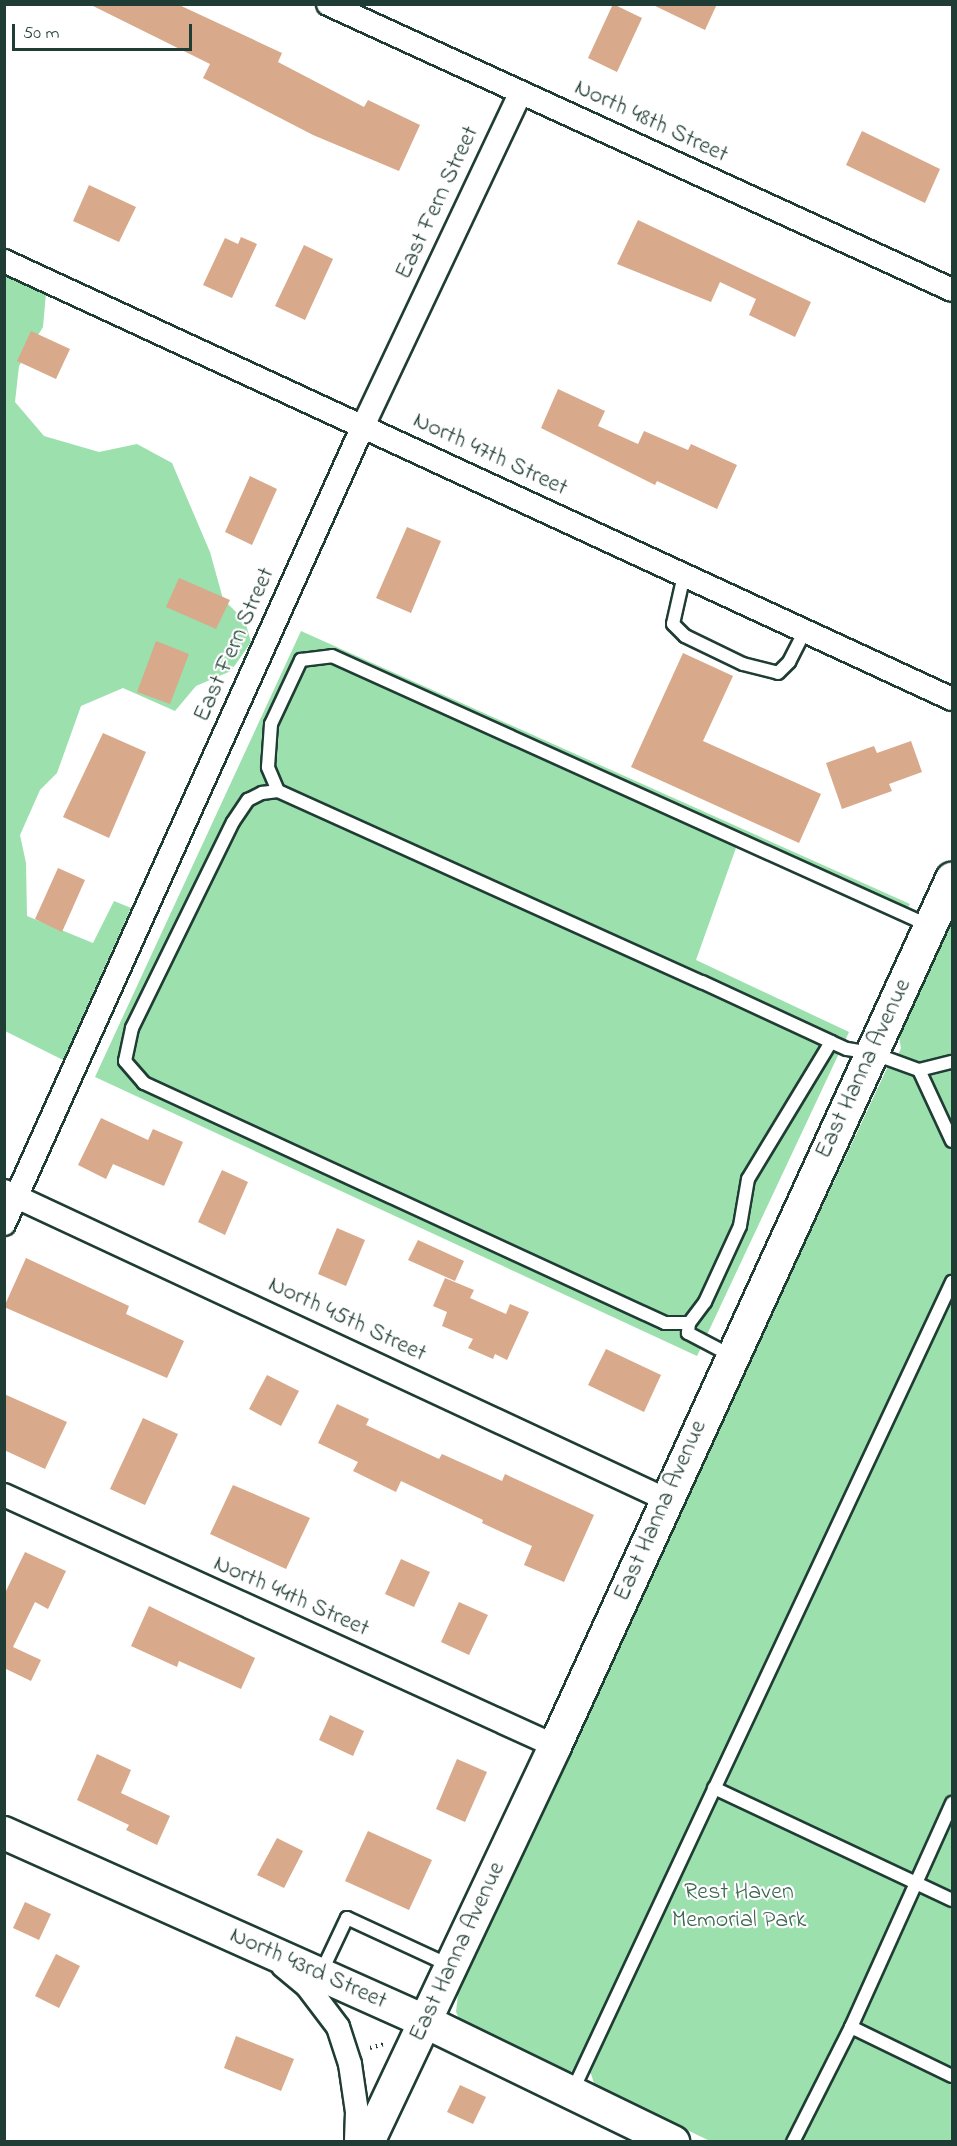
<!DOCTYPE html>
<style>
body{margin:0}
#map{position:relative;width:957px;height:2146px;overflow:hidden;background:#fff;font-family:"Indie Flower",sans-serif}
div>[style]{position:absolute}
.green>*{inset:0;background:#9be0ad}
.building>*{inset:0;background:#d8a98a}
.path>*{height:4px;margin-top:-2px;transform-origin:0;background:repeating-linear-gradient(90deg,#1f3d34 0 1.5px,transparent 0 6px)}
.roads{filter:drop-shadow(2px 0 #1f3d34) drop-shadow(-2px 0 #1f3d34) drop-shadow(0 2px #1f3d34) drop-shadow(0 -2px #1f3d34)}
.lane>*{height:12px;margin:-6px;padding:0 6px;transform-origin:6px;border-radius:6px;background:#fff}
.street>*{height:22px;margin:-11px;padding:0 11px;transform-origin:11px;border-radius:11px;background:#fff}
.secondary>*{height:32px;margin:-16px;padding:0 16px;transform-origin:16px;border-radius:16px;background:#fff}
span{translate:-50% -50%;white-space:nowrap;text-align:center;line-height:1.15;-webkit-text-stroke:4.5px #fff;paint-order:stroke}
.street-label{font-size:24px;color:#1f3d34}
.park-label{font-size:24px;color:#3e6652}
.frame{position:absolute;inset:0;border:6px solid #1f3d34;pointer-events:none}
.scale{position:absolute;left:12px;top:24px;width:180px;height:27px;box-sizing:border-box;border:3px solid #1f3d34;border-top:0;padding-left:8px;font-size:18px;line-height:21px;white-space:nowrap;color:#1f3d34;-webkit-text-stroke:4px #fff;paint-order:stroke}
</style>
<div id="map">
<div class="green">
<i style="clip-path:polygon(4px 276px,46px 293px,43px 327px,19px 366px,15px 402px,44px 436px,99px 452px,137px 444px,172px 463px,210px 552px,223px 599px,245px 621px,251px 642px,231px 671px,196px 686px,175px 711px,123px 688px,81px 706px,57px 773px,40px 790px,20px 835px,26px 863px,27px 916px,93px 943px,114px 901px,131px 908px,63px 1060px,5px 1031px)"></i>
<i style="clip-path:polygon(301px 631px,910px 904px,901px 919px,737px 845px,696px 960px,849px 1032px,697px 1356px,95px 1077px)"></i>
<i style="clip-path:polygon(952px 916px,952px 2141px,710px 2141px,595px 2086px,591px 2074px,577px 2068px,567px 2074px,460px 2021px,456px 2012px,459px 1985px,888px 1066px,893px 1067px,901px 1048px,898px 1032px)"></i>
</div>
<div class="building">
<i style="clip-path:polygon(89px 4px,177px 4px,282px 53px,278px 62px,364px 107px,368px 100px,420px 125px,399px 171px,313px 135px,203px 78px,210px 64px)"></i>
<i style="clip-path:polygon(613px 4px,642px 18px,617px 72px,588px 58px)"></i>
<i style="clip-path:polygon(651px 4px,717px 4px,705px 30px)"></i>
<i style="clip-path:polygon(862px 131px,940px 169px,925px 203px,846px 165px)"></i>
<i style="clip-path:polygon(89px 185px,136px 207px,119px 242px,73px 221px)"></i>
<i style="clip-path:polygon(638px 220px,811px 302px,795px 337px,749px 315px,756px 299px,720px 282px,711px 302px,617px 264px)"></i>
<i style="clip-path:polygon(241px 237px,257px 244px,232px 298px,203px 285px,225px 238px,238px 244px)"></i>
<i style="clip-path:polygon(304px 245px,333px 259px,305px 320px,275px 306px)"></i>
<i style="clip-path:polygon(31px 331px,70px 349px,56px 379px,17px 361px)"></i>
<i style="clip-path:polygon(558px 389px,605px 411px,598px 426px,638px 444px,644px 431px,688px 450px,691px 444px,737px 465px,717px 509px,657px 481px,655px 485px,541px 428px)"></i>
<i style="clip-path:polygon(250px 476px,277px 489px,252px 545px,225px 532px)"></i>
<i style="clip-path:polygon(407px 527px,441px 541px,411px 613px,376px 598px)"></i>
<i style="clip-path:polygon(179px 578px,230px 600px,216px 629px,166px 607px)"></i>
<i style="clip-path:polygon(156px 641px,189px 654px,170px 704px,137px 692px)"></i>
<i style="clip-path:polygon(683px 653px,733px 676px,703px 741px,821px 794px,799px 843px,631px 767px)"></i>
<i style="clip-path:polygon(103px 733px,146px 752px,109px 838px,63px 817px)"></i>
<i style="clip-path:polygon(911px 741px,922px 772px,889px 784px,892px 791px,842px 809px,826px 763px,874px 746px,877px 753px)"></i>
<i style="clip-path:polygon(58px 868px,85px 880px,62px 932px,35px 919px)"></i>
<i style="clip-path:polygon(101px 1118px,148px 1140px,153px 1129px,183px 1142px,164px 1186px,113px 1164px,106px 1179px,78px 1165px)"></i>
<i style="clip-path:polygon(222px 1170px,248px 1182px,225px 1235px,198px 1222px)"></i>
<i style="clip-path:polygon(337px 1228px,365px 1240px,346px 1286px,318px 1274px)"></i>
<i style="clip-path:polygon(418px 1240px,464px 1261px,455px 1281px,408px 1260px)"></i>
<i style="clip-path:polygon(26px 1258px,129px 1306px,126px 1314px,184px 1341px,167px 1378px,4px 1307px)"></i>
<i style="clip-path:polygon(445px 1278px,474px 1290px,470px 1298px,506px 1314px,510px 1304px,529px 1312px,507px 1360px,495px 1354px,493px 1359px,468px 1348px,473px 1339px,442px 1326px,447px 1312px,433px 1306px)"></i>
<i style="clip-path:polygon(606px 1349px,661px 1375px,644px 1412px,588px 1385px)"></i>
<i style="clip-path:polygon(267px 1375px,299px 1391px,281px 1426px,249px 1409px)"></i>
<i style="clip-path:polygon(4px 1394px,67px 1422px,45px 1469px,4px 1450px)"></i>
<i style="clip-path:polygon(337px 1404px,369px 1419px,366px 1425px,439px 1459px,442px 1454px,502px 1481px,505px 1474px,594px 1515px,564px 1582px,524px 1565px,532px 1546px,482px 1523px,483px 1520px,401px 1481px,396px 1492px,353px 1471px,358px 1462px,318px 1443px)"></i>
<i style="clip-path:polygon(143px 1418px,178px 1434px,145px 1505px,110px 1489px)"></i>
<i style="clip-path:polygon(233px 1485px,310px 1518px,286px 1569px,210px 1534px)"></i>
<i style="clip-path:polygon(25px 1552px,66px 1571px,48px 1609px,35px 1602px,13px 1647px,41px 1660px,31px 1681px,4px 1668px,4px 1595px)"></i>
<i style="clip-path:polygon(401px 1559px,430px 1572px,414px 1607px,385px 1594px)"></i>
<i style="clip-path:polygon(459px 1602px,488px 1615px,469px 1655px,441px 1642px)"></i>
<i style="clip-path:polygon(149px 1606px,255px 1658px,241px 1689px,179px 1661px,177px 1667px,131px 1646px)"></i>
<i style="clip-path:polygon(330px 1715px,364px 1731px,353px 1756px,319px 1740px)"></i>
<i style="clip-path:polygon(97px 1754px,131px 1770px,121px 1793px,170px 1816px,157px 1845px,126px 1830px,129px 1825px,77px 1800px)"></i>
<i style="clip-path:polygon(457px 1759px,487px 1772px,465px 1822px,436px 1809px)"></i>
<i style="clip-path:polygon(368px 1831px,432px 1860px,409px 1910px,345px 1881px)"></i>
<i style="clip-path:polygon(277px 1838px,303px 1851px,284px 1888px,257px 1875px)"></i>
<i style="clip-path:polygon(25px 1902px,51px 1914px,39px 1940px,13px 1928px)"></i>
<i style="clip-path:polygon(56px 1954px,80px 1966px,59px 2008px,35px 1996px)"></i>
<i style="clip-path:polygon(236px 2036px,294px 2059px,281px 2091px,224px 2068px)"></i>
<i style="clip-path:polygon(460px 2085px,486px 2097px,473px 2124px,447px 2112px)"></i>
</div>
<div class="path">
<i style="left:370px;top:2048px;width:15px;rotate:-16deg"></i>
</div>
<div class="roads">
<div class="lane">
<i style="left:684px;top:575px;width:50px;rotate:102.7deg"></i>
<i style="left:673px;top:624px;width:17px;rotate:45deg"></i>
<i style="left:685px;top:636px;width:64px;rotate:25.8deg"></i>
<i style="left:743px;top:664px;width:36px;rotate:14deg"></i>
<i style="left:778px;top:673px;width:16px;rotate:-45deg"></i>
<i style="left:789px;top:662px;width:36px;rotate:-63deg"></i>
<i style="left:278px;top:791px;width:26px;rotate:-113deg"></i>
<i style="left:268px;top:767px;width:43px;rotate:-86deg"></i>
<i style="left:271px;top:724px;width:71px;rotate:-64.9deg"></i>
<i style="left:301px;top:660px;width:31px;rotate:-7deg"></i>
<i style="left:332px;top:656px;width:656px;rotate:24.3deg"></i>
<i style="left:831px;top:1042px;width:160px;rotate:121.2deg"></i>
<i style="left:748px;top:1179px;width:48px;rotate:99.7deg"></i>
<i style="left:740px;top:1226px;width:84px;rotate:114.7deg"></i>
<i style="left:705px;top:1302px;width:26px;rotate:127deg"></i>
<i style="left:689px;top:1323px;width:24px;rotate:180deg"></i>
<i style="left:665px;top:1323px;width:574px;rotate:-155.27deg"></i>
<i style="left:144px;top:1083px;width:29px;rotate:-131deg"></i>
<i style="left:125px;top:1061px;width:34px;rotate:-78deg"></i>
<i style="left:132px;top:1028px;width:229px;rotate:-63.9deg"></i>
<i style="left:233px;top:822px;width:27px;rotate:-56deg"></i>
<i style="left:248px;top:800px;width:16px;rotate:-27deg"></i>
<i style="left:262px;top:793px;width:16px;rotate:-7deg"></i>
<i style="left:278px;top:791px;width:465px;rotate:24.3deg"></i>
<i style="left:702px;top:982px;width:142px;rotate:24.9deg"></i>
<i style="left:831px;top:1042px;width:17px;rotate:24deg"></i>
<i style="left:847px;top:1049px;width:25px;rotate:9deg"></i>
<i style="left:872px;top:1053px;width:50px;rotate:19.9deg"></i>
<i style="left:919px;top:1070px;width:78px;rotate:65.1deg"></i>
<i style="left:919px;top:1070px;width:34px;rotate:-14deg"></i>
<i style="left:689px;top:1323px;width:10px;rotate:96deg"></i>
<i style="left:688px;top:1333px;width:50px;rotate:27.6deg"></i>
<i style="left:714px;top:1788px;width:263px;rotate:25.2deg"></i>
<i style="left:320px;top:1975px;width:63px;rotate:-64.7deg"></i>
<i style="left:347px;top:1918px;width:115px;rotate:24.8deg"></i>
<i style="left:851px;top:2027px;width:112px;rotate:25.9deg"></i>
<i style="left:572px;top:2092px;width:895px;rotate:-64.87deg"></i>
<i style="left:793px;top:2142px;width:129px;rotate:-63.2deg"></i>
<i style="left:851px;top:2027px;width:246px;rotate:-65.7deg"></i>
</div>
<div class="street">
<i style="left:328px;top:4px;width:686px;rotate:24.62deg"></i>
<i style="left:4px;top:261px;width:1044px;rotate:24.8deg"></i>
<i style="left:4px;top:1191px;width:729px;rotate:24.98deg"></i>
<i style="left:4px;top:1224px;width:875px;rotate:-65.78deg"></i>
<i style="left:363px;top:426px;width:369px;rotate:-64.7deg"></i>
<i style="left:4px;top:1495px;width:605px;rotate:24.49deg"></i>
<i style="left:283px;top:1966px;width:31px;rotate:40deg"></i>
<i style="left:307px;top:1986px;width:51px;rotate:52.9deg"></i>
<i style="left:338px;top:2027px;width:39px;rotate:72deg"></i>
<i style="left:350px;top:2064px;width:49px;rotate:81.7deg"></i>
<i style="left:357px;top:2112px;width:30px;rotate:92deg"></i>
</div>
<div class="secondary">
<i style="left:4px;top:1833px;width:462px;rotate:24.1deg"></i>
<i style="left:426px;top:2022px;width:275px;rotate:25.9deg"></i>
<i style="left:368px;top:2142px;width:438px;rotate:-64.7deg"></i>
<i style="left:555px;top:1746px;width:954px;rotate:-65.4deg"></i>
</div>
</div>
<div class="street-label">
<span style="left:651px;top:122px;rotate:25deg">North 48th Street</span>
<span style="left:438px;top:203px;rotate:-65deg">East Fern Street</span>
<span style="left:490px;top:455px;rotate:25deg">North 47th Street</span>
<span style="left:235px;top:645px;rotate:-66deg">East Fern Street</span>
<span style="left:864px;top:1069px;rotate:-65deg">East Hanna Avenue</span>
<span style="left:347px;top:1320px;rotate:25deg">North 45th Street</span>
<span style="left:661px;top:1511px;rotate:-66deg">East Hanna Avenue</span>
<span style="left:291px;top:1597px;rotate:24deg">North 44th Street</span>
<span style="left:458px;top:1952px;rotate:-65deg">East Hanna Avenue</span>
<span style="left:308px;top:1969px;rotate:24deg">North 43rd Street</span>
</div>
<div class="park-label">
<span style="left:739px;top:1907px">Rest Haven<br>Memorial Park</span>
</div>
<div class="frame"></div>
<div class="scale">50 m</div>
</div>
